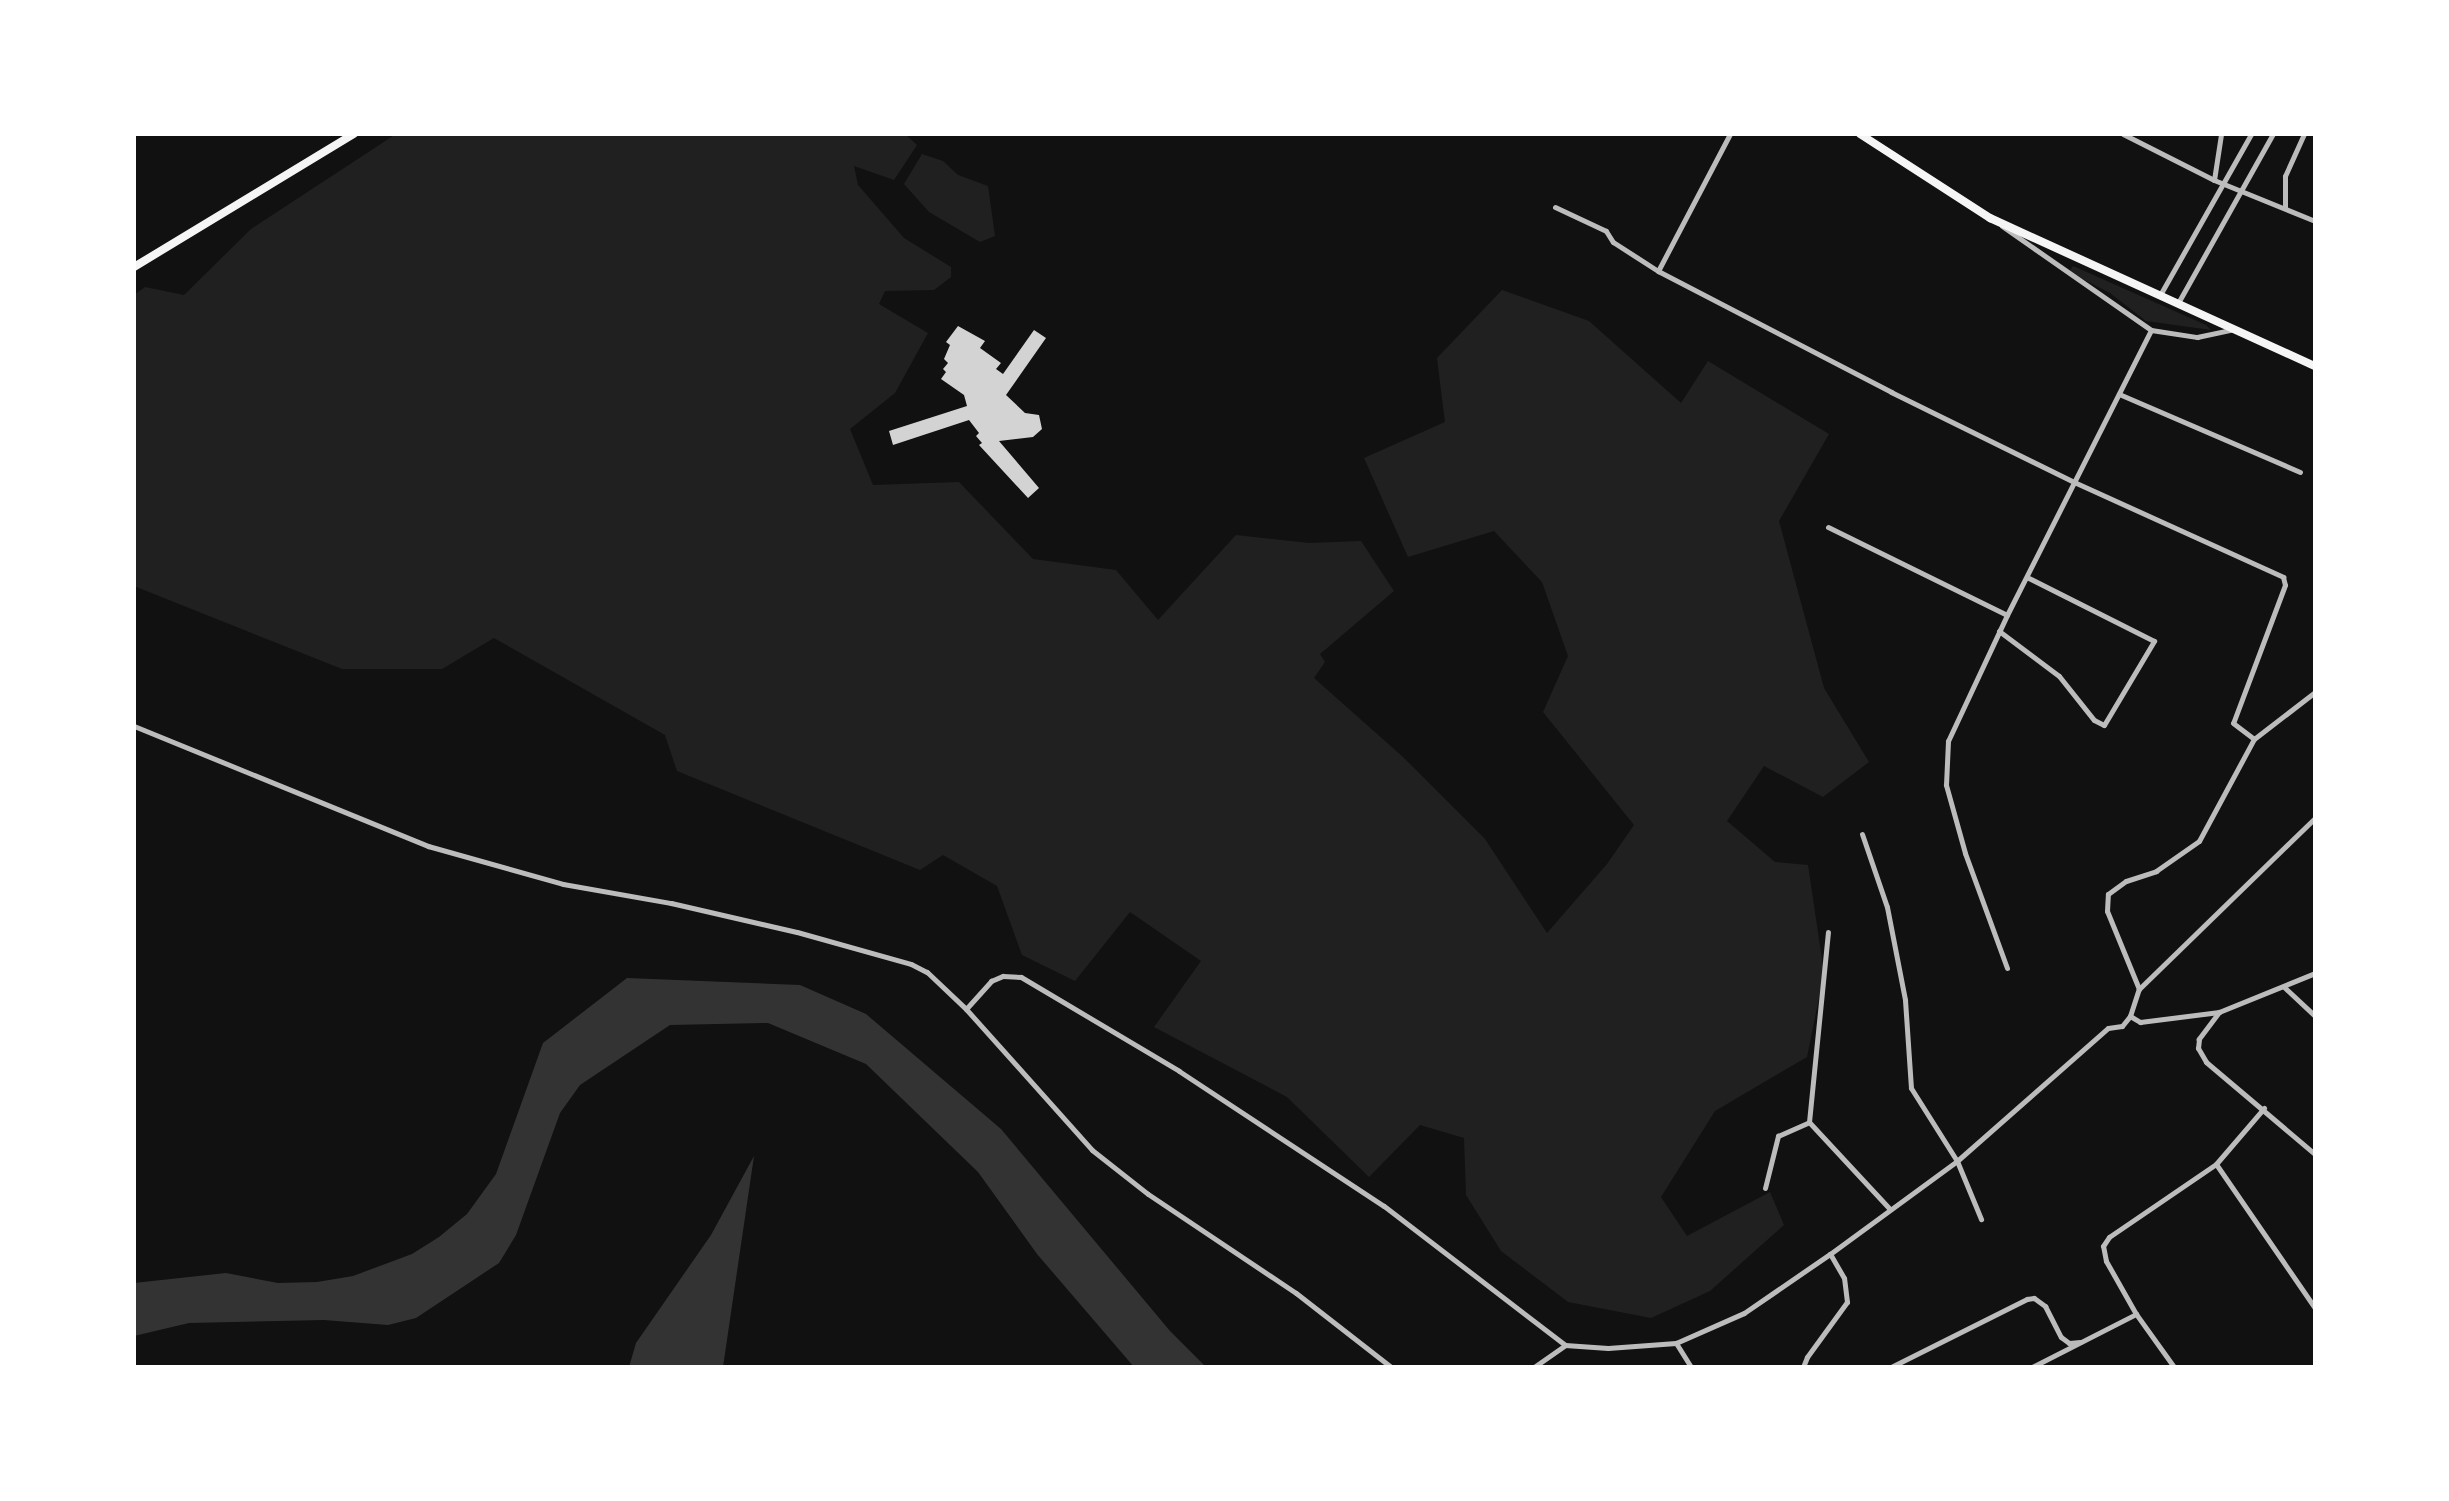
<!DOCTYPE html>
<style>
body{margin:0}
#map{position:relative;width:2449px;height:1501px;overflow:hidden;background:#111;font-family:"Roboto Condensed",sans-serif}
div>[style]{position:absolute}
.green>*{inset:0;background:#202020}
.water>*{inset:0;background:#333}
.building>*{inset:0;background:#d3d3d3}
.minor>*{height:5px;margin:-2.5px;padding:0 2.5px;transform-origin:2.5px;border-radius:2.5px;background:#bcbcbc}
.primary>*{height:8px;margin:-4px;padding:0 4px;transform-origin:4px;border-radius:4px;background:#f5f5f5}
span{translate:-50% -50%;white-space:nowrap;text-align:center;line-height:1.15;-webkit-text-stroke:6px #fff;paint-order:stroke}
.frame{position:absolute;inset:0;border:136px solid #fff;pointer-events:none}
</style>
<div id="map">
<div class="green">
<i style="clip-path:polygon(396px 134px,905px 134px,917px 145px,894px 180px,854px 166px,858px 185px,904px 238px,951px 267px,951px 277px,934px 290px,885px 291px,879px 304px,928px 333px,895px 393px,850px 429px,873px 485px,959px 482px,1033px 559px,1116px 570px,1158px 620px,1236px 535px,1309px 543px,1361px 541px,1394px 591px,1320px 654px,1325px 662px,1314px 678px,1403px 757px,1485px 839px,1547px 933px,1607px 864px,1634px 825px,1543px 712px,1568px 656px,1542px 582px,1494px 531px,1408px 557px,1364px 458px,1445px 422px,1437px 358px,1502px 290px,1589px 321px,1681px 403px,1708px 361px,1829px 434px,1779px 521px,1824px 688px,1869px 762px,1823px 797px,1764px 766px,1727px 821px,1775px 862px,1808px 865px,1824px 973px,1807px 1057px,1715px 1111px,1661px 1197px,1687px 1236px,1770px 1192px,1784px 1225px,1710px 1291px,1651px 1318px,1568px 1302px,1501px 1251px,1466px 1195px,1464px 1138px,1420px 1125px,1369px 1177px,1287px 1097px,1154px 1027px,1201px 961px,1130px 912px,1075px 981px,1022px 955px,997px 886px,943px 855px,920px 870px,677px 771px,665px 735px,494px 638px,442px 669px,342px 669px,134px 586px,134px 295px,145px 287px,184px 295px,251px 229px)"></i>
<i style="clip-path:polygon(922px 154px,943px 161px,958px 175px,988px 186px,995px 236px,980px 242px,929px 212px,904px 184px)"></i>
<i style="clip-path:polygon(2073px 266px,2206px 325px,2211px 330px,2146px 321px,2110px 293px,2069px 272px)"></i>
</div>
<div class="water">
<i style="clip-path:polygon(627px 978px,800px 985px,866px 1014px,1001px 1129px,1170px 1331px,1206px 1367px,1134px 1367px,1037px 1254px,978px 1172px,866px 1064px,768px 1023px,670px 1025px,580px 1085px,560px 1113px,516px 1235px,499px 1263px,416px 1318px,388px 1325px,324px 1320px,189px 1323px,134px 1336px,134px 1283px,226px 1273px,278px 1283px,317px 1282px,353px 1276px,412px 1254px,439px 1237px,467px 1214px,496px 1174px,543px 1043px)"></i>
<i style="clip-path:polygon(754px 1156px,723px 1367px,629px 1367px,636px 1343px,711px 1235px)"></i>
</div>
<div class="building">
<i style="clip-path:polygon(958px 326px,985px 341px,980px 348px,1001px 363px,996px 369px,1003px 374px,1034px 330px,1046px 338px,1006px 395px,1025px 413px,1039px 415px,1042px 429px,1033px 437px,999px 441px,1039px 488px,1028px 498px,979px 445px,982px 443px,976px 436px,979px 433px,969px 420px,893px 445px,889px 431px,967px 406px,964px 395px,941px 379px,946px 372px,943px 369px,948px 363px,944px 359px,950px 345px,946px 342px)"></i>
</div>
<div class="minor">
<i style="left:2123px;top:134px;width:102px;rotate:26.8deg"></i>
<i style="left:2214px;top:180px;width:109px;rotate:22.1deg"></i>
<i style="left:2214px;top:180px;width:47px;rotate:-81.3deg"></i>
<i style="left:1555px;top:207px;width:56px;rotate:25.2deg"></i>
<i style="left:1606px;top:231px;width:13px;rotate:58deg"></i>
<i style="left:1613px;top:242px;width:54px;rotate:32.8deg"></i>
<i style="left:1658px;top:271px;width:263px;rotate:27.4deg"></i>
<i style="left:1891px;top:392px;width:204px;rotate:26.2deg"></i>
<i style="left:2074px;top:482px;width:230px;rotate:24.4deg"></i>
<i style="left:2283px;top:577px;width:8px;rotate:76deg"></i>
<i style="left:2285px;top:585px;width:147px;rotate:110.6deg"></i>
<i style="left:2233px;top:723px;width:26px;rotate:37deg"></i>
<i style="left:2285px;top:207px;width:31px;rotate:-90deg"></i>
<i style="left:2285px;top:176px;width:46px;rotate:-65.7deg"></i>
<i style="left:2002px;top:226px;width:182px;rotate:34.9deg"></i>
<i style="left:2151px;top:330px;width:47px;rotate:8.7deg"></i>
<i style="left:2197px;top:337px;width:38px;rotate:-12deg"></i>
<i style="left:1658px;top:271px;width:155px;rotate:-62.3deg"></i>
<i style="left:2160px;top:295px;width:185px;rotate:-60.5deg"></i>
<i style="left:2178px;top:303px;width:194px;rotate:-60.7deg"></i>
<i style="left:2119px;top:394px;width:197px;rotate:23.3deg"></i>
<i style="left:1828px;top:527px;width:199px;rotate:26.2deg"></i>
<i style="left:1999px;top:631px;width:75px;rotate:36.9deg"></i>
<i style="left:2059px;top:676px;width:56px;rotate:51.5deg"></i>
<i style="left:2094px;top:720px;width:11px;rotate:27deg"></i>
<i style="left:2104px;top:725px;width:98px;rotate:-59.2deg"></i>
<i style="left:2154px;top:641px;width:142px;rotate:-153.3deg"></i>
<i style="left:134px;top:726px;width:318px;rotate:22.2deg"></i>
<i style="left:428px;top:846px;width:140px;rotate:15.7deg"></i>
<i style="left:563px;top:884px;width:110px;rotate:10deg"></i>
<i style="left:671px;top:903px;width:129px;rotate:13deg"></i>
<i style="left:797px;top:932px;width:118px;rotate:15.7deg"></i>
<i style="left:911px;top:964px;width:18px;rotate:27deg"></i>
<i style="left:927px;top:972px;width:54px;rotate:43.5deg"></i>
<i style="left:966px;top:1009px;width:189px;rotate:48.2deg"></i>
<i style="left:1092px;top:1150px;width:71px;rotate:38.2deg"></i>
<i style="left:1148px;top:1194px;width:178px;rotate:33.8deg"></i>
<i style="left:1296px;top:1293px;width:120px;rotate:37.9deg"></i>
<i style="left:1862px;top:834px;width:77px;rotate:71.1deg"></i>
<i style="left:1887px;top:907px;width:95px;rotate:79deg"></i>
<i style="left:1905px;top:1000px;width:88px;rotate:86.1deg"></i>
<i style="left:1911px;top:1088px;width:86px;rotate:57.8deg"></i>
<i style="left:1957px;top:1161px;width:63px;rotate:67.5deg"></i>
<i style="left:2007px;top:968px;width:122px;rotate:-110.1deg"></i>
<i style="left:1965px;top:853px;width:71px;rotate:-105.6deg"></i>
<i style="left:1946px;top:785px;width:44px;rotate:-87.4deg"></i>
<i style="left:1948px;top:741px;width:139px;rotate:-64.9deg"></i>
<i style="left:2007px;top:615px;width:319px;rotate:-63.2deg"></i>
<i style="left:2284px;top:987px;width:42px;rotate:43.1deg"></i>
<i style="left:2139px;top:989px;width:84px;rotate:-112.3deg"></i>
<i style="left:2107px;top:911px;width:17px;rotate:-87deg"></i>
<i style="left:2108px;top:894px;width:22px;rotate:-36deg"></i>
<i style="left:2126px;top:881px;width:32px;rotate:-18deg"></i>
<i style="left:2156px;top:871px;width:52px;rotate:-34.9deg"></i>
<i style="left:2199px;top:841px;width:116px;rotate:-61.7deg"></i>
<i style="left:2254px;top:739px;width:77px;rotate:-37.6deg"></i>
<i style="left:966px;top:1009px;width:38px;rotate:-48deg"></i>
<i style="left:991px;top:981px;width:13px;rotate:-23deg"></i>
<i style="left:1003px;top:976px;width:18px;rotate:3deg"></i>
<i style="left:1021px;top:977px;width:184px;rotate:30.7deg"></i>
<i style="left:1179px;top:1071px;width:245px;rotate:33.4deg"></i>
<i style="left:1384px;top:1206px;width:228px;rotate:37.5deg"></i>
<i style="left:2219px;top:1012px;width:34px;rotate:127deg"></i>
<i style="left:2199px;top:1039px;width:9px;rotate:96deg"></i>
<i style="left:2198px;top:1048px;width:16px;rotate:60deg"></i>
<i style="left:2206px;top:1062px;width:143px;rotate:40.2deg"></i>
<i style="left:2130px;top:1016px;width:12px;rotate:31deg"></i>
<i style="left:2140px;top:1022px;width:80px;rotate:-7.2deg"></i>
<i style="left:2219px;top:1012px;width:104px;rotate:-22.1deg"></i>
<i style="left:1809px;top:1122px;width:191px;rotate:-84.3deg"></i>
<i style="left:2216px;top:1164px;width:175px;rotate:55.5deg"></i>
<i style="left:1765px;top:1188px;width:54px;rotate:-76deg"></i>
<i style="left:1778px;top:1136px;width:34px;rotate:-24deg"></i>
<i style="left:1809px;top:1122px;width:117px;rotate:47.1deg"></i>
<i style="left:1676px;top:1343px;width:28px;rotate:58deg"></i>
<i style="left:1534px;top:1367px;width:38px;rotate:-35deg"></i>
<i style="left:1565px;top:1345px;width:43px;rotate:4deg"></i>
<i style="left:1608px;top:1348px;width:68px;rotate:-4.2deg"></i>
<i style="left:1676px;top:1343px;width:74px;rotate:-23.8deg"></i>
<i style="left:1744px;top:1313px;width:104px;rotate:-34.5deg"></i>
<i style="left:1830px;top:1254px;width:157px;rotate:-36.2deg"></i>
<i style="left:1957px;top:1161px;width:201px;rotate:-41.4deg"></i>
<i style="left:2108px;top:1028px;width:14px;rotate:-8deg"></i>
<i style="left:2122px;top:1026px;width:13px;rotate:-51deg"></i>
<i style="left:2130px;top:1016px;width:28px;rotate:-72deg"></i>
<i style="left:2139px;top:989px;width:245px;rotate:-44.2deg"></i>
<i style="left:1803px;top:1367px;width:11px;rotate:-68deg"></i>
<i style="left:1807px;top:1357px;width:68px;rotate:-54deg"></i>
<i style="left:1847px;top:1302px;width:24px;rotate:-97deg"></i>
<i style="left:1844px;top:1278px;width:28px;rotate:-120deg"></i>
<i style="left:1891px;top:1367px;width:152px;rotate:-26.6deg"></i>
<i style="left:2027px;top:1299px;width:7px;rotate:-8deg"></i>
<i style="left:2034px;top:1298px;width:14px;rotate:36deg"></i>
<i style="left:2045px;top:1306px;width:35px;rotate:63deg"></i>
<i style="left:2061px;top:1337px;width:10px;rotate:37deg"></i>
<i style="left:2069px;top:1343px;width:11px;rotate:-5deg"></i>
<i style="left:2032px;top:1367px;width:117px;rotate:-27deg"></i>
<i style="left:2174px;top:1367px;width:65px;rotate:-125.6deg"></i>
<i style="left:2136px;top:1314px;width:61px;rotate:-119.5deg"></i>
<i style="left:2106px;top:1261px;width:15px;rotate:-101deg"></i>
<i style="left:2103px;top:1246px;width:11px;rotate:-56deg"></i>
<i style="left:2109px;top:1237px;width:130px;rotate:-34.3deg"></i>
<i style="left:2216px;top:1164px;width:74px;rotate:-49.4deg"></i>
</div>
<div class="primary">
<i style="left:1860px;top:134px;width:155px;rotate:32.9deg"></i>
<i style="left:1990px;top:218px;width:357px;rotate:24.5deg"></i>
<i style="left:134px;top:267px;width:257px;rotate:-31.2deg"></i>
</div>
<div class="frame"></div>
</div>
